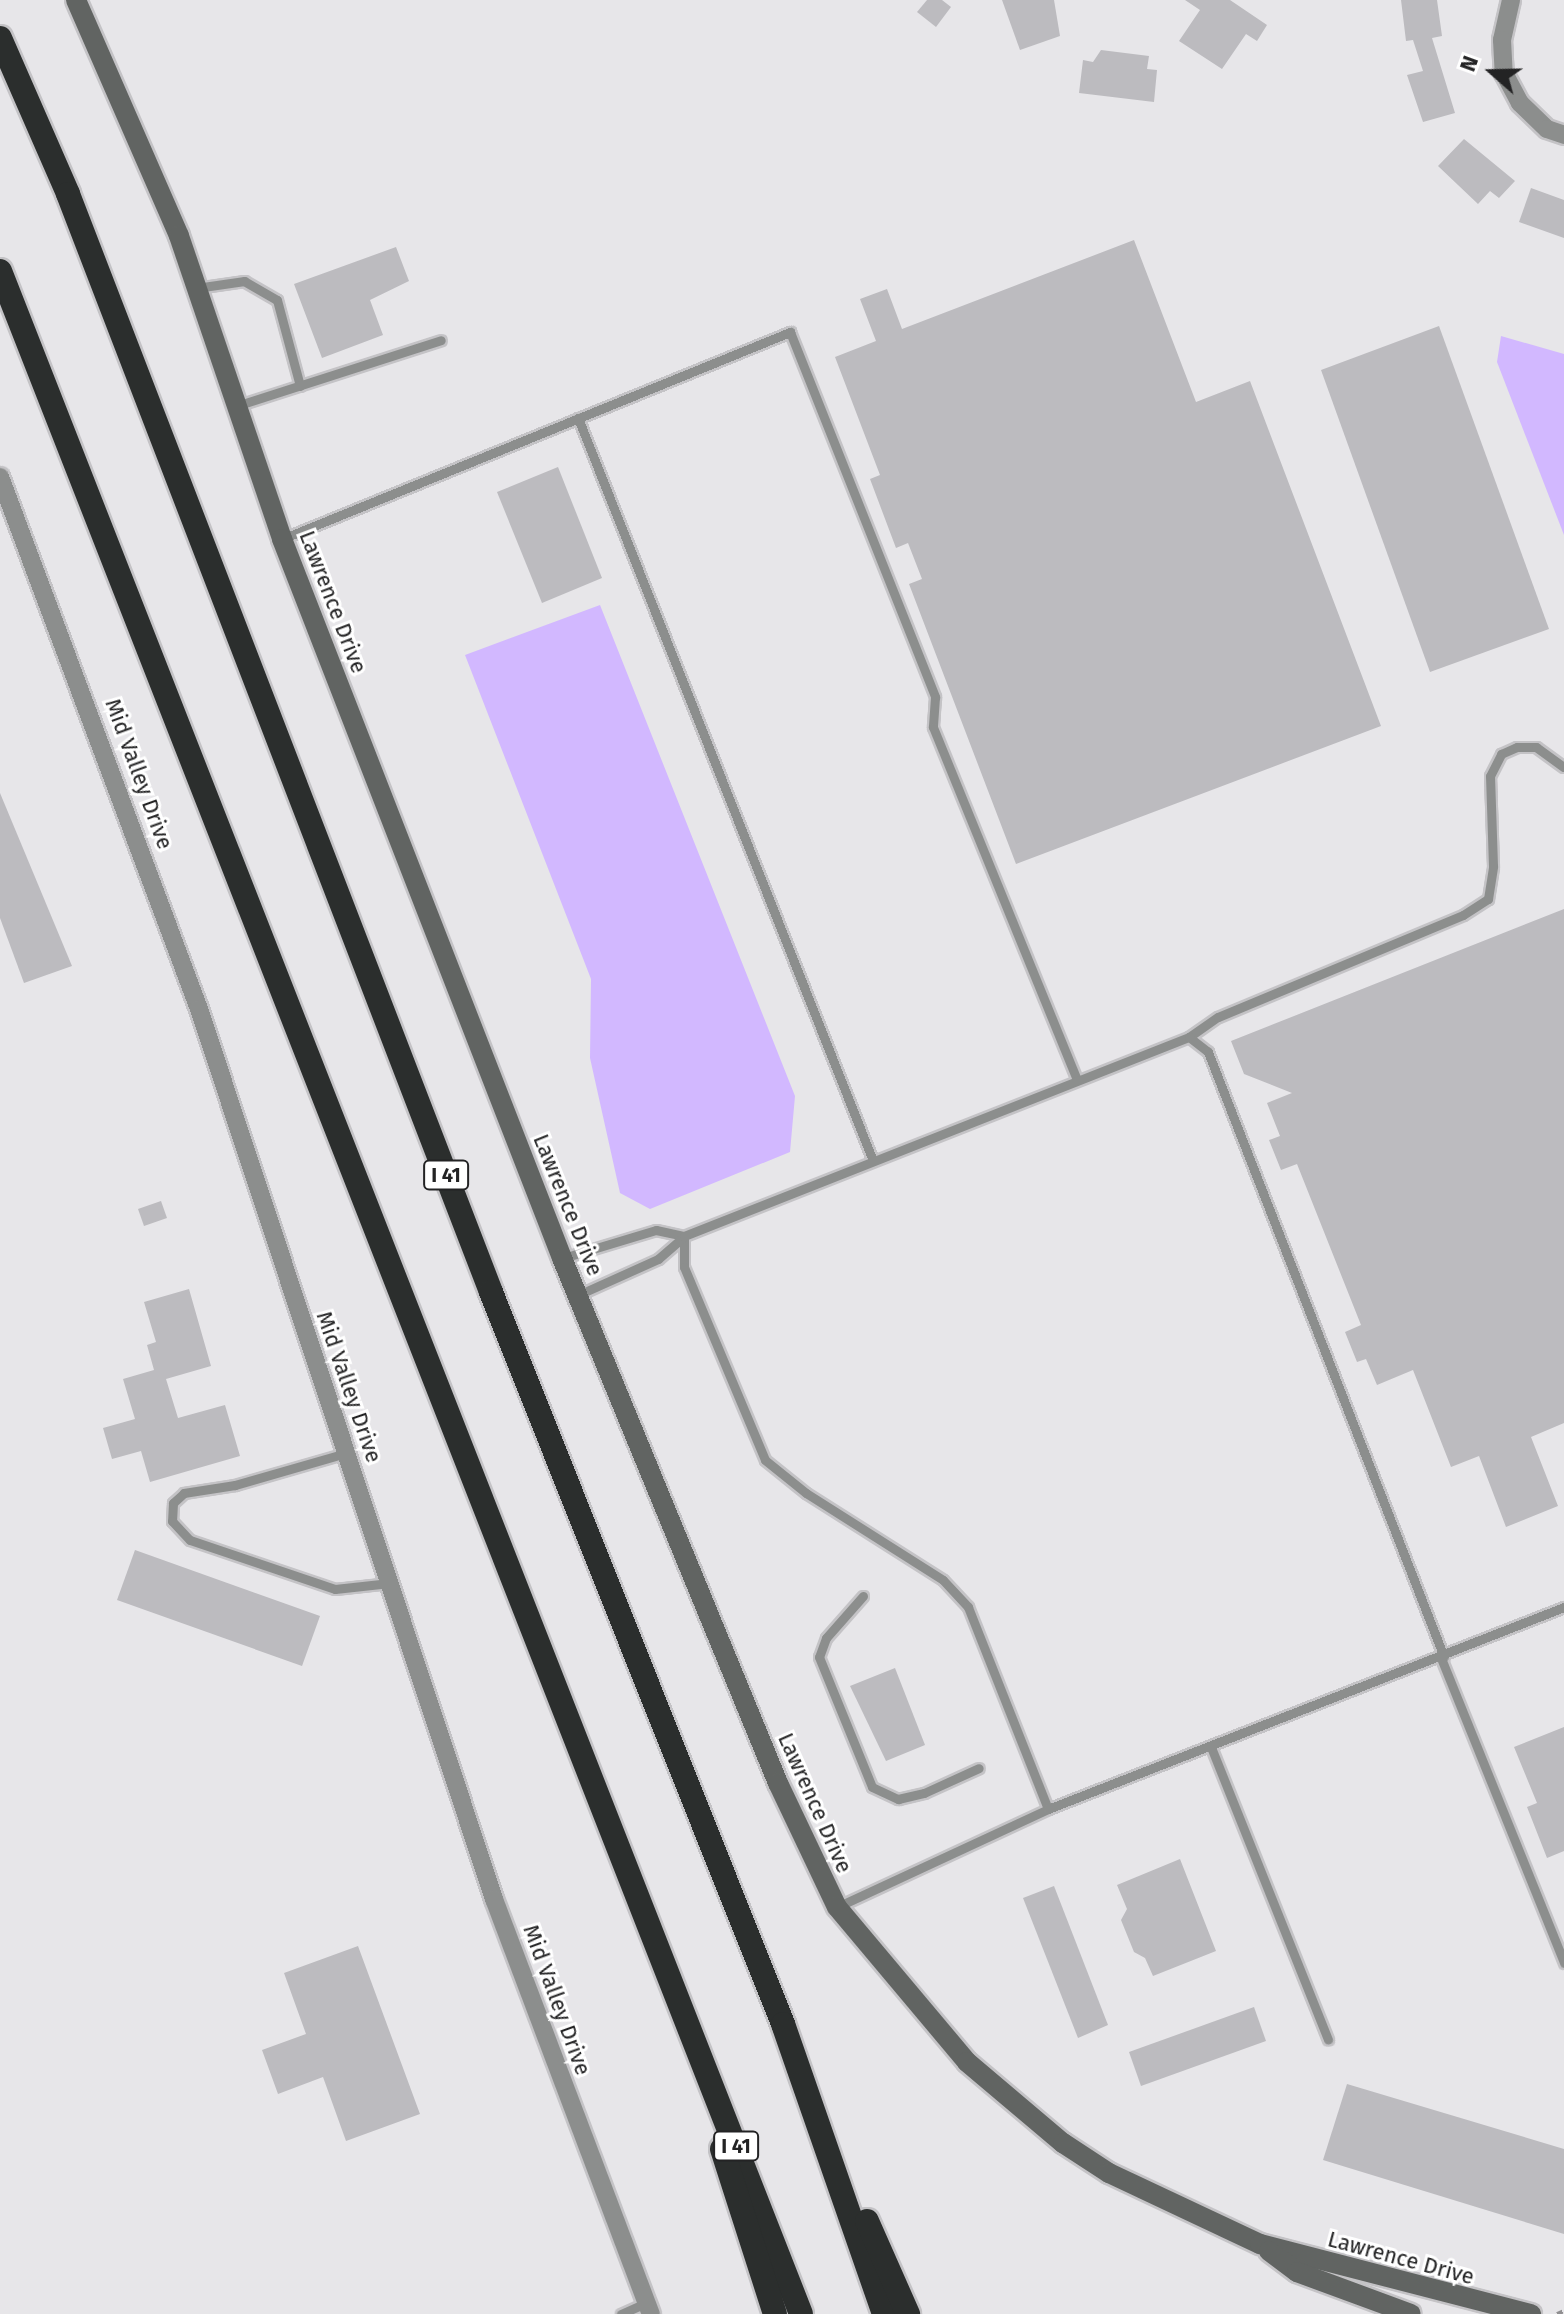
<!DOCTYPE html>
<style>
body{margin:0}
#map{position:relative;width:1564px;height:2314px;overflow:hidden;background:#e7e6e9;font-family:"Fira Sans",sans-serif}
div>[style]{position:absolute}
.water>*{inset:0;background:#d2b8ff}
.building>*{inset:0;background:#bcbbbf}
.path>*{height:4px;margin-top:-2px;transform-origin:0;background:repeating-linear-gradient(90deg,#908f91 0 6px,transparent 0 12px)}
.roads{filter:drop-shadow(2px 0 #c4c3c6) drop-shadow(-2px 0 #c4c3c6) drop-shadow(0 2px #c4c3c6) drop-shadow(0 -2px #c4c3c6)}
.service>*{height:9px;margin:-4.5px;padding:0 4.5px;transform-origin:4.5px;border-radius:4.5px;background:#8c8e8d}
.minor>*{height:18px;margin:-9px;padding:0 9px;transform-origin:9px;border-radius:9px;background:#8c8e8d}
.secondary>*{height:20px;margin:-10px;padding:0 10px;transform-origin:10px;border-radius:10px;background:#616462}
.motorway>*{height:24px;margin:-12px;padding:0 12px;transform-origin:12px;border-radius:12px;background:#2b2e2d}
span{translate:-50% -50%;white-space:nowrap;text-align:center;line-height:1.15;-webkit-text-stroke:6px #fff;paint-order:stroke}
.shield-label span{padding:2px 6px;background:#fff;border:2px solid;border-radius:6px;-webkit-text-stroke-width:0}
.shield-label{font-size:20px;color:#232324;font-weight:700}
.street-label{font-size:22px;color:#232324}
.north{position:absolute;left:1452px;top:32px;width:80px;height:80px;-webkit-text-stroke:6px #fff;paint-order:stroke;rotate:290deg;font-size:22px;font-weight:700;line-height:32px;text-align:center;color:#232324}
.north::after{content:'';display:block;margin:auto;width:28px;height:36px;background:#232324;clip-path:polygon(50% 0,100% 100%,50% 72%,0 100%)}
</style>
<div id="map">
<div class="water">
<i style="clip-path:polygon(1501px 336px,1564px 354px,1564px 535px,1497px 362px)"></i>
<i style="clip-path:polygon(600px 605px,795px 1096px,790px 1152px,650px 1209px,620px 1193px,590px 1058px,591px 979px,465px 655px)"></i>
</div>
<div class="building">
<i style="clip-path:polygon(927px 0,942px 0,951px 7px,936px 27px,917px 12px)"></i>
<i style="clip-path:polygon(1002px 0,1054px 0,1060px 36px,1020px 50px)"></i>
<i style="clip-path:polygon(1185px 0,1230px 0,1267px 25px,1257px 41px,1246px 34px,1222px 69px,1179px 41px,1200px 10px)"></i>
<i style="clip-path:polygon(1401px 0,1437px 0,1442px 36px,1432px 38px,1455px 113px,1423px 122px,1407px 75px,1423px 71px,1413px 40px,1406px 41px)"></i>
<i style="clip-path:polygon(1101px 50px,1149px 56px,1147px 69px,1157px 70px,1154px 102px,1079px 93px,1083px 60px,1093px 62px)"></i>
<i style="clip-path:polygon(1464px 139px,1515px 181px,1499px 198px,1490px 191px,1478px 204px,1438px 166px)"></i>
<i style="clip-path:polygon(1531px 188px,1564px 200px,1564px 238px,1519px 222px)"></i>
<i style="clip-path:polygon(1134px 240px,1196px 402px,1250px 381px,1381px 726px,1016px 864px,909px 584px,922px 579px,908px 543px,896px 548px,870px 479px,880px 475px,835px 357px,876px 341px,860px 299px,887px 289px,902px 329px)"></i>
<i style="clip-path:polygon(396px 247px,409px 281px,370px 300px,383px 335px,322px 358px,294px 284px)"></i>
<i style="clip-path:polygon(1439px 326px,1549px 629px,1430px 672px,1321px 370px)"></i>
<i style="clip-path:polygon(558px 467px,602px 578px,542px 603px,497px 492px)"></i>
<i style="clip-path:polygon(0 793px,72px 966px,24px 983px,0 918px)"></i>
<i style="clip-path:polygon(1564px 909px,1564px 1423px,1531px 1437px,1558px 1506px,1506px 1527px,1479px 1456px,1451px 1467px,1413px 1370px,1377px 1385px,1366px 1359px,1357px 1362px,1345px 1332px,1361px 1325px,1297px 1164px,1281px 1170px,1269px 1140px,1280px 1136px,1267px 1103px,1292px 1093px,1244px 1074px,1231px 1041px)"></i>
<i style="clip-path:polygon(161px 1201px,167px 1218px,144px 1226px,138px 1209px)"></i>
<i style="clip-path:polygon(189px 1289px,211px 1366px,166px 1379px,178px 1418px,225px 1405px,240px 1456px,150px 1482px,141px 1451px,112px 1459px,103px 1428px,135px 1419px,123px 1379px,154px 1370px,147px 1345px,156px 1342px,144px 1302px)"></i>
<i style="clip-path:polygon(135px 1550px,320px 1616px,302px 1666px,117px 1600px)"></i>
<i style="clip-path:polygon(895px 1668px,925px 1745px,886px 1761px,850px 1686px)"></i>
<i style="clip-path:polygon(1564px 1727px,1564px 1851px,1547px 1858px,1527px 1807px,1537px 1803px,1514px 1747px)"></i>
<i style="clip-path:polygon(1180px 1859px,1216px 1951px,1153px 1976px,1145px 1958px,1134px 1952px,1121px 1920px,1127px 1909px,1117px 1885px)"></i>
<i style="clip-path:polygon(1054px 1886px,1108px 2025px,1078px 2038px,1023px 1898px)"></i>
<i style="clip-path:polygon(358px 1946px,420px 2114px,346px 2141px,323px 2077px,278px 2094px,262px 2050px,306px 2034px,284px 1973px)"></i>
<i style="clip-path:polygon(1254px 2007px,1266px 2041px,1141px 2086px,1129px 2052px)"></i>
<i style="clip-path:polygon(1347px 2084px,1564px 2149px,1564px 2234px,1323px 2160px)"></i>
</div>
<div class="path">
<i style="left:1557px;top:2314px;width:8px;rotate:-23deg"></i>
</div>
<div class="roads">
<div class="service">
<i style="left:196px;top:288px;width:49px;rotate:-8.3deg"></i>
<i style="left:244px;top:281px;width:38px;rotate:30deg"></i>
<i style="left:277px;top:300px;width:89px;rotate:75deg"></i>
<i style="left:236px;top:406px;width:215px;rotate:-17.8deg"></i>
<i style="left:578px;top:418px;width:799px;rotate:68.34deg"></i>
<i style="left:282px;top:539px;width:549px;rotate:-22.17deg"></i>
<i style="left:790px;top:332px;width:393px;rotate:68.3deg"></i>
<i style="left:935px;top:697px;width:30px;rotate:94deg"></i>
<i style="left:933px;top:727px;width:381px;rotate:67.8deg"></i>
<i style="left:1189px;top:1037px;width:35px;rotate:-35deg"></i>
<i style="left:1218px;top:1017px;width:265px;rotate:-22.6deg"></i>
<i style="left:1463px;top:915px;width:30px;rotate:-33deg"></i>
<i style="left:1488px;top:899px;width:33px;rotate:-81deg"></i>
<i style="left:1493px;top:866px;width:90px;rotate:-91.9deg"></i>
<i style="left:1490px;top:776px;width:25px;rotate:-63deg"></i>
<i style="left:1501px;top:754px;width:17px;rotate:-24deg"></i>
<i style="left:1517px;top:747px;width:19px"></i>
<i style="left:1536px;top:747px;width:34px;rotate:36deg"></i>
<i style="left:684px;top:1236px;width:31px;rotate:90deg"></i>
<i style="left:684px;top:1267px;width:209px;rotate:67.2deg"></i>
<i style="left:765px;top:1460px;width:53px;rotate:38.8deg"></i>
<i style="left:806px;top:1493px;width:162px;rotate:32.4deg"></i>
<i style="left:943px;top:1580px;width:37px;rotate:47deg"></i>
<i style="left:968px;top:1607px;width:217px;rotate:68.4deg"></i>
<i style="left:563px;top:1258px;width:97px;rotate:-16.8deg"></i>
<i style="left:656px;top:1230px;width:29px;rotate:12deg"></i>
<i style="left:578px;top:1295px;width:88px;rotate:-24.2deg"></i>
<i style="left:658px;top:1259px;width:35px;rotate:-41deg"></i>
<i style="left:684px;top:1236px;width:543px;rotate:-21.51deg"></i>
<i style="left:1189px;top:1037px;width:24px;rotate:38deg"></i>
<i style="left:1208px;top:1052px;width:649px;rotate:68.69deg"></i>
<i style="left:346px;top:1453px;width:116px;rotate:163.9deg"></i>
<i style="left:235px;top:1485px;width:52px;rotate:171.1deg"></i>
<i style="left:184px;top:1493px;width:15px;rotate:138deg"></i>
<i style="left:173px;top:1503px;width:18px;rotate:93deg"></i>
<i style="left:172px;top:1521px;width:26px;rotate:47deg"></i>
<i style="left:190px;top:1540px;width:153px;rotate:18.7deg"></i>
<i style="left:335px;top:1589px;width:55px;rotate:-6.2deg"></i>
<i style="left:863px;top:1596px;width:56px;rotate:131.4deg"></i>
<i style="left:826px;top:1638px;width:20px;rotate:110deg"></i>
<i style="left:819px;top:1657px;width:140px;rotate:67.8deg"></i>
<i style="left:872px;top:1787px;width:29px;rotate:25deg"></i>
<i style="left:898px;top:1799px;width:27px;rotate:-13deg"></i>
<i style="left:924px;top:1793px;width:60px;rotate:-24.4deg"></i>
<i style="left:1441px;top:1658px;width:329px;rotate:68deg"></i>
<i style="left:1211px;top:1747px;width:315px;rotate:68.2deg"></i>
<i style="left:837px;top:1907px;width:233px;rotate:-24.9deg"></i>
<i style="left:1048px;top:1809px;width:554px;rotate:-21.38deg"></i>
<i style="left:621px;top:2314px;width:27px;rotate:-24deg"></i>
</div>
<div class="minor">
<i style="left:1511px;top:0;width:41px;rotate:102.7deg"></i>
<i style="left:1502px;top:40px;width:33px;rotate:87deg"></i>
<i style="left:1504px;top:73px;width:34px;rotate:62deg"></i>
<i style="left:1520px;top:103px;width:37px;rotate:44deg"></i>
<i style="left:1547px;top:129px;width:18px;rotate:19deg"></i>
<i style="left:0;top:477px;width:568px;rotate:69.49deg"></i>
<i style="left:199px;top:1009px;width:938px;rotate:71.66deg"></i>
<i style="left:494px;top:1899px;width:444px;rotate:69.3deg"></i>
</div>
<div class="secondary">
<i style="left:76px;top:0;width:257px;rotate:66.4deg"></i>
<i style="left:179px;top:236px;width:320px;rotate:71.2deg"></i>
<i style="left:282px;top:539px;width:772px;rotate:68.72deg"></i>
<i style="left:562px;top:1258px;width:568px;rotate:67.64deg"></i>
<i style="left:778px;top:1783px;width:137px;rotate:64.6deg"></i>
<i style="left:837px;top:1907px;width:202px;rotate:50deg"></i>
<i style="left:967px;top:2062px;width:126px;rotate:40.2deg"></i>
<i style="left:1063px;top:2143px;width:55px;rotate:33.1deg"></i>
<i style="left:1109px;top:2173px;width:167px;rotate:25.2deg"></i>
<i style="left:1260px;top:2244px;width:280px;rotate:14.5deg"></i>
<i style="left:1269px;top:2251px;width:35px;rotate:37deg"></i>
<i style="left:1297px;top:2272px;width:121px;rotate:20.2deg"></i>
</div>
<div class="motorway">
<i style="left:0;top:38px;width:170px;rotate:66.4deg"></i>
<i style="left:68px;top:194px;width:1177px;rotate:68.93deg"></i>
<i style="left:491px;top:1292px;width:788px;rotate:68.25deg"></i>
<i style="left:783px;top:2024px;width:307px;rotate:70.8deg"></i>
<i style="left:0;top:271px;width:2194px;rotate:68.59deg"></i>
<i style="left:722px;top:2149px;width:173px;rotate:72.2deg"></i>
<i style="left:867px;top:2221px;width:102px;rotate:66.2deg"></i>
</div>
</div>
<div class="shield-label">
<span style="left:446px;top:1175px">I 41</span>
<span style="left:736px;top:2146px">I 41</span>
</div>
<div class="street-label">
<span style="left:333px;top:602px;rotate:69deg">Lawrence Drive</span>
<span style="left:139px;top:774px;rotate:70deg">Mid Valley Drive</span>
<span style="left:568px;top:1205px;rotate:68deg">Lawrence Drive</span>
<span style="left:349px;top:1387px;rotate:71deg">Mid Valley Drive</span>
<span style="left:815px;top:1803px;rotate:66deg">Lawrence Drive</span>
<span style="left:557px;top:2000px;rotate:70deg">Mid Valley Drive</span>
<span style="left:1401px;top:2258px;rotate:15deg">Lawrence Drive</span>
</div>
<div class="north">N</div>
</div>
